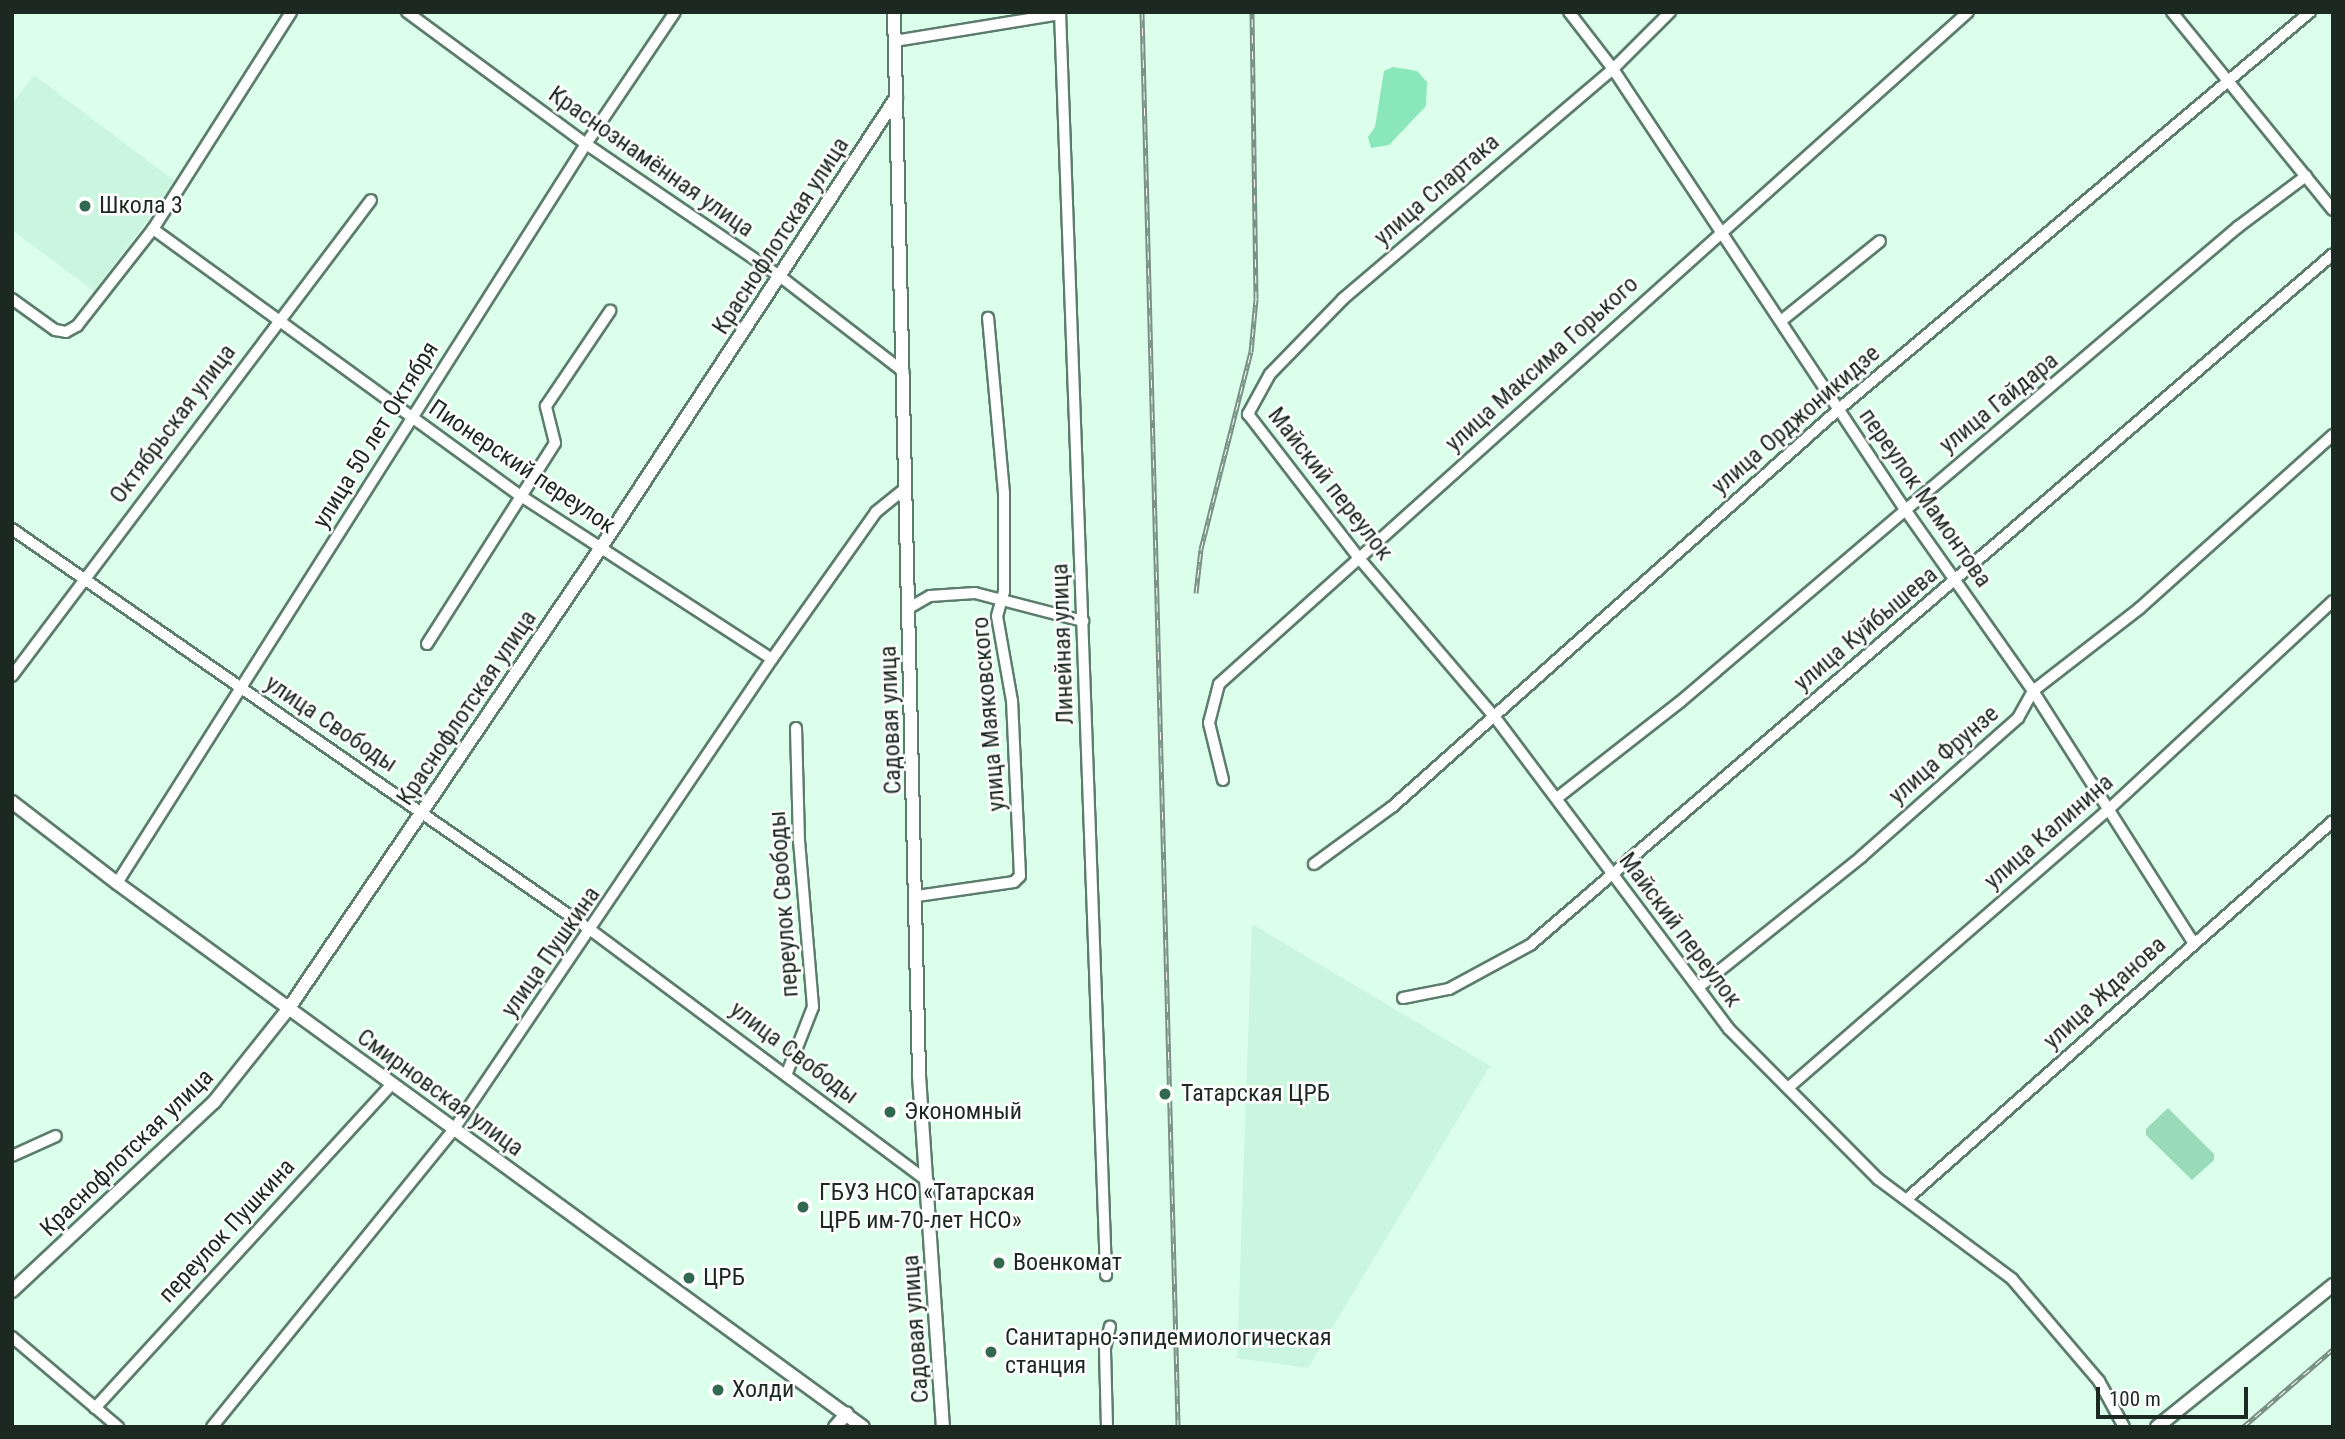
<!DOCTYPE html>
<meta charset="utf-8">
<style>
body{margin:0}
#map{position:relative;width:2345px;height:1439px;overflow:hidden;background:#dcffec;font-family:"Roboto Condensed",sans-serif}
div>[style]{position:absolute}
.built>*{inset:0;background:#caf5de}
.green>*{inset:0;background:#99dab9}
.water>*{inset:0;background:#89e7ba}
.roads{filter:drop-shadow(2px 0 #5c7c6c) drop-shadow(-2px 0 #5c7c6c) drop-shadow(0 2px #5c7c6c) drop-shadow(0 -2px #5c7c6c)}
.minor>*{height:10px;margin:-5px;padding:0 5px;transform-origin:5px;border-radius:5px;background:#fff}
.tertiary>*{height:12px;margin:-6px;padding:0 6px;transform-origin:6px;border-radius:6px;background:#fff}
.rail>*{height:5px;margin-top:-2.5px;transform-origin:0;background:repeating-linear-gradient(90deg,#fff 0 8px,#7a9185 0 16px);box-sizing:border-box;border-block:2px solid #7a9185}
.dots>*{width:19px;height:19px;translate:-50% -50%;box-sizing:border-box;border:4px solid #fff;border-radius:50%}
span{translate:-50% -50%;white-space:nowrap;text-align:center;line-height:1.15;-webkit-text-stroke:5px #fff;paint-order:stroke}
.street-label{font-size:24px;color:#1c2922}
.poi-label{font-size:24px;color:#1c2922}
.left{translate:0 -50%;text-align:left}
.frame{position:absolute;inset:0;border:14px solid #1c2922;pointer-events:none}
.scale{position:absolute;left:2096px;top:1387px;width:152px;height:32px;box-sizing:border-box;border:4px solid #1c2922;border-top:0;padding-left:9px;font-size:21px;line-height:24px;white-space:nowrap;color:#1c2922;-webkit-text-stroke:5px #fff;paint-order:stroke}
</style>
<div id="map">
<div class="built">
<i style="clip-path:polygon(34px 75px,176px 182px,94px 291px,12px 230px,12px 104px)"></i>
<i style="clip-path:polygon(1252px 924px,1490px 1066px,1308px 1368px,1237px 1358px)"></i>
</div>
<div class="green">
<i style="clip-path:polygon(2168px 1108px,2214px 1154px,2214px 1160px,2192px 1180px,2146px 1135px,2146px 1129px)"></i>
</div>
<div class="water">
<i style="clip-path:polygon(1393px 67px,1417px 71px,1427px 82px,1426px 106px,1389px 145px,1371px 148px,1368px 137px,1375px 127px,1384px 71px)"></i>
</div>
<div class="roads">
<div class="minor">
<i style="left:407px;top:12px;width:222px;rotate:36.4deg"></i>
<i style="left:586px;top:144px;width:236px;rotate:34.3deg"></i>
<i style="left:781px;top:277px;width:155px;rotate:37.7deg"></i>
<i style="left:1060px;top:12px;width:1264px;rotate:87.91deg"></i>
<i style="left:1569px;top:12px;width:72px;rotate:52.3deg"></i>
<i style="left:1613px;top:69px;width:527px;rotate:56.46deg"></i>
<i style="left:1904px;top:508px;width:224px;rotate:54.8deg"></i>
<i style="left:2033px;top:691px;width:298px;rotate:57.5deg"></i>
<i style="left:1670px;top:12px;width:81px;rotate:135deg"></i>
<i style="left:1613px;top:69px;width:355px;rotate:139.6deg"></i>
<i style="left:1343px;top:299px;width:105px;rotate:134.2deg"></i>
<i style="left:1270px;top:374px;width:46px;rotate:118.8deg"></i>
<i style="left:1248px;top:414px;width:180px;rotate:52.4deg"></i>
<i style="left:1358px;top:557px;width:209px;rotate:49.5deg"></i>
<i style="left:1494px;top:716px;width:391px;rotate:53.1deg"></i>
<i style="left:1729px;top:1029px;width:211px;rotate:45.2deg"></i>
<i style="left:1878px;top:1179px;width:167px;rotate:36.7deg"></i>
<i style="left:2012px;top:1279px;width:134px;rotate:49.5deg"></i>
<i style="left:2099px;top:1381px;width:52px;rotate:61.5deg"></i>
<i style="left:2172px;top:12px;width:255px;rotate:50.9deg"></i>
<i style="left:895px;top:41px;width:167px;rotate:-9.3deg"></i>
<i style="left:153px;top:229px;width:455px;rotate:36deg"></i>
<i style="left:521px;top:496px;width:299px;rotate:33deg"></i>
<i style="left:12px;top:299px;width:53px;rotate:35.8deg"></i>
<i style="left:55px;top:330px;width:11px;rotate:10deg"></i>
<i style="left:66px;top:332px;width:13px;rotate:-29deg"></i>
<i style="left:77px;top:326px;width:123px;rotate:-51.9deg"></i>
<i style="left:153px;top:229px;width:257px;rotate:-57.5deg"></i>
<i style="left:1781px;top:321px;width:127px;rotate:-38.9deg"></i>
<i style="left:12px;top:529px;width:706px;rotate:34.73deg"></i>
<i style="left:592px;top:931px;width:419px;rotate:36.7deg"></i>
<i style="left:909px;top:608px;width:24px;rotate:-30deg"></i>
<i style="left:930px;top:596px;width:45px;rotate:-3.8deg"></i>
<i style="left:975px;top:593px;width:112px;rotate:14.5deg"></i>
<i style="left:427px;top:644px;width:238px;rotate:-57.5deg"></i>
<i style="left:555px;top:443px;width:38px;rotate:-104deg"></i>
<i style="left:546px;top:406px;width:115px;rotate:-56deg"></i>
<i style="left:12px;top:676px;width:596px;rotate:-52.98deg"></i>
<i style="left:1223px;top:780px;width:59px;rotate:-103.8deg"></i>
<i style="left:1209px;top:723px;width:40px;rotate:-75.6deg"></i>
<i style="left:1219px;top:684px;width:1006px;rotate:-41.9deg"></i>
<i style="left:1557px;top:798px;width:156px;rotate:-38deg"></i>
<i style="left:1680px;top:702px;width:733px;rotate:-40.41deg"></i>
<i style="left:2238px;top:227px;width:85px;rotate:-36.9deg"></i>
<i style="left:1314px;top:864px;width:97px;rotate:-36.2deg"></i>
<i style="left:1392px;top:807px;width:599px;rotate:-41.68deg"></i>
<i style="left:1839px;top:409px;width:616px;rotate:-40.13deg"></i>
<i style="left:117px;top:883px;width:875px;rotate:-57.6deg"></i>
<i style="left:586px;top:144px;width:159px;rotate:-56deg"></i>
<i style="left:917px;top:896px;width:98px;rotate:-8.2deg"></i>
<i style="left:1014px;top:882px;width:8px;rotate:-45deg"></i>
<i style="left:1020px;top:876px;width:175px;rotate:-92.6deg"></i>
<i style="left:1012px;top:701px;width:86px;rotate:-100deg"></i>
<i style="left:997px;top:616px;width:25px;rotate:-74deg"></i>
<i style="left:1004px;top:592px;width:99px;rotate:-90deg"></i>
<i style="left:1004px;top:493px;width:176px;rotate:-95.2deg"></i>
<i style="left:1699px;top:987px;width:208px;rotate:-38.7deg"></i>
<i style="left:1861px;top:857px;width:210px;rotate:-41.5deg"></i>
<i style="left:2018px;top:718px;width:31px;rotate:-61deg"></i>
<i style="left:2033px;top:691px;width:135px;rotate:-37.8deg"></i>
<i style="left:2140px;top:608px;width:259px;rotate:-41.9deg"></i>
<i style="left:1403px;top:998px;width:47px;rotate:-11.1deg"></i>
<i style="left:1449px;top:989px;width:92px;rotate:-28.5deg"></i>
<i style="left:1530px;top:945px;width:1059px;rotate:-40.71deg"></i>
<i style="left:787px;top:1073px;width:71px;rotate:-68.5deg"></i>
<i style="left:813px;top:1007px;width:166px;rotate:-94.8deg"></i>
<i style="left:799px;top:842px;width:114px;rotate:-91.5deg"></i>
<i style="left:1788px;top:1088px;width:424px;rotate:-41deg"></i>
<i style="left:2108px;top:810px;width:307px;rotate:-42.9deg"></i>
<i style="left:12px;top:1156px;width:48px;rotate:-24.4deg"></i>
<i style="left:1908px;top:1198px;width:568px;rotate:-41.57deg"></i>
<i style="left:12px;top:1337px;width:139px;rotate:40.3deg"></i>
<i style="left:95px;top:1408px;width:438px;rotate:-47.5deg"></i>
<i style="left:212px;top:1427px;width:384px;rotate:-50.9deg"></i>
<i style="left:454px;top:1129px;width:567px;rotate:-55.92deg"></i>
<i style="left:772px;top:659px;width:180px;rotate:-54.7deg"></i>
<i style="left:876px;top:512px;width:38px;rotate:-39deg"></i>
<i style="left:1107px;top:1427px;width:79px;rotate:-91.5deg"></i>
<i style="left:1105px;top:1348px;width:22px;rotate:-77deg"></i>
</div>
<div class="tertiary">
<i style="left:894px;top:12px;width:1064px;rotate:88.65deg"></i>
<i style="left:919px;top:1076px;width:352px;rotate:86.1deg"></i>
<i style="left:12px;top:802px;width:133px;rotate:37.6deg"></i>
<i style="left:117px;top:883px;width:923px;rotate:36.1deg"></i>
<i style="left:12px;top:1291px;width:277px;rotate:-43.1deg"></i>
<i style="left:214px;top:1102px;width:120px;rotate:-51.4deg"></i>
<i style="left:289px;top:1008px;width:558px;rotate:-55.88deg"></i>
<i style="left:602px;top:546px;width:536px;rotate:-56.73deg"></i>
<i style="left:835px;top:1427px;width:18px;rotate:-49deg"></i>
<i style="left:2157px;top:1427px;width:226px;rotate:-38.9deg"></i>
</div>
</div>
<div class="rail">
<i style="left:1142px;top:12px;width:1415px;rotate:88.54deg"></i>
<i style="left:1196px;top:593px;width:44px;rotate:-83.5deg"></i>
<i style="left:1201px;top:549px;width:203px;rotate:-75.8deg"></i>
<i style="left:1251px;top:352px;width:53px;rotate:-84.6deg"></i>
<i style="left:1256px;top:299px;width:287px;rotate:-90.8deg"></i>
<i style="left:2243px;top:1427px;width:119px;rotate:-40.9deg"></i>
</div>
<div class="dots">
<i style="left:85px;top:206px;background:#326950"></i>
<i style="left:1165px;top:1094px;background:#326950"></i>
<i style="left:890px;top:1112px;background:#326950"></i>
<i style="left:803px;top:1207px;background:#326950"></i>
<i style="left:999px;top:1263px;background:#326950"></i>
<i style="left:689px;top:1278px;background:#326950"></i>
<i style="left:991px;top:1352px;background:#326950"></i>
<i style="left:718px;top:1390px;background:#326950"></i>
</div>
<div class="street-label">
<span style="left:651px;top:162px;rotate:35deg">Краснознамённая улица</span>
<span style="left:1437px;top:190px;rotate:-41deg">улица Спартака</span>
<span style="left:781px;top:236px;rotate:-57deg">Краснофлотская улица</span>
<span style="left:1542px;top:364px;rotate:-42deg">улица Максима Горького</span>
<span style="left:1999px;top:403px;rotate:-39deg">улица Гайдара</span>
<span style="left:1796px;top:420px;rotate:-41deg">улица Орджоникидзе</span>
<span style="left:173px;top:424px;rotate:-53deg">Октябрьская улица</span>
<span style="left:376px;top:435px;rotate:-58deg">улица 50 лет Октября</span>
<span style="left:522px;top:467px;rotate:34deg">Пионерский переулок</span>
<span style="left:1330px;top:484px;rotate:52deg">Майский переулок</span>
<span style="left:1925px;top:498px;rotate:55deg">переулок Мамонтова</span>
<span style="left:1866px;top:629px;rotate:-40deg">улица Куйбышева</span>
<span style="left:1063px;top:644px;rotate:-92deg">Линейная улица</span>
<span style="left:467px;top:708px;rotate:-56deg">Краснофлотская улица</span>
<span style="left:989px;top:714px;rotate:-95deg">улица Маяковского</span>
<span style="left:891px;top:720px;rotate:-92deg">Садовая улица</span>
<span style="left:331px;top:724px;rotate:34deg">улица Свободы</span>
<span style="left:1944px;top:755px;rotate:-41deg">улица Фрунзе</span>
<span style="left:2049px;top:832px;rotate:-41deg">улица Калинина</span>
<span style="left:784px;top:904px;rotate:-94deg">переулок Свободы</span>
<span style="left:1680px;top:930px;rotate:53deg">Майский переулок</span>
<span style="left:551px;top:952px;rotate:-55deg">улица Пушкина</span>
<span style="left:2105px;top:993px;rotate:-42deg">улица Жданова</span>
<span style="left:794px;top:1053px;rotate:37deg">улица Свободы</span>
<span style="left:440px;top:1093px;rotate:36deg">Смирновская улица</span>
<span style="left:127px;top:1153px;rotate:-44deg">Краснофлотская улица</span>
<span style="left:227px;top:1231px;rotate:-47deg">переулок Пушкина</span>
<span style="left:916px;top:1329px;rotate:-94deg">Садовая улица</span>
</div>
<div class="poi-label">
<span class="left" style="left:99px;top:206px">Школа 3</span>
<span class="left" style="left:1181px;top:1094px">Татарская ЦРБ</span>
<span class="left" style="left:904px;top:1112px">Экономный</span>
<span class="left" style="left:819px;top:1207px">ГБУЗ НСО «Татарская<br>ЦРБ им-70-лет НСО»</span>
<span class="left" style="left:1013px;top:1263px">Военкомат</span>
<span class="left" style="left:703px;top:1278px">ЦРБ</span>
<span class="left" style="left:1005px;top:1352px">Санитарно-эпидемиологическая<br>станция</span>
<span class="left" style="left:732px;top:1390px">Холди</span>
</div>
<div class="frame"></div>
<div class="scale">100 m</div>
</div>
